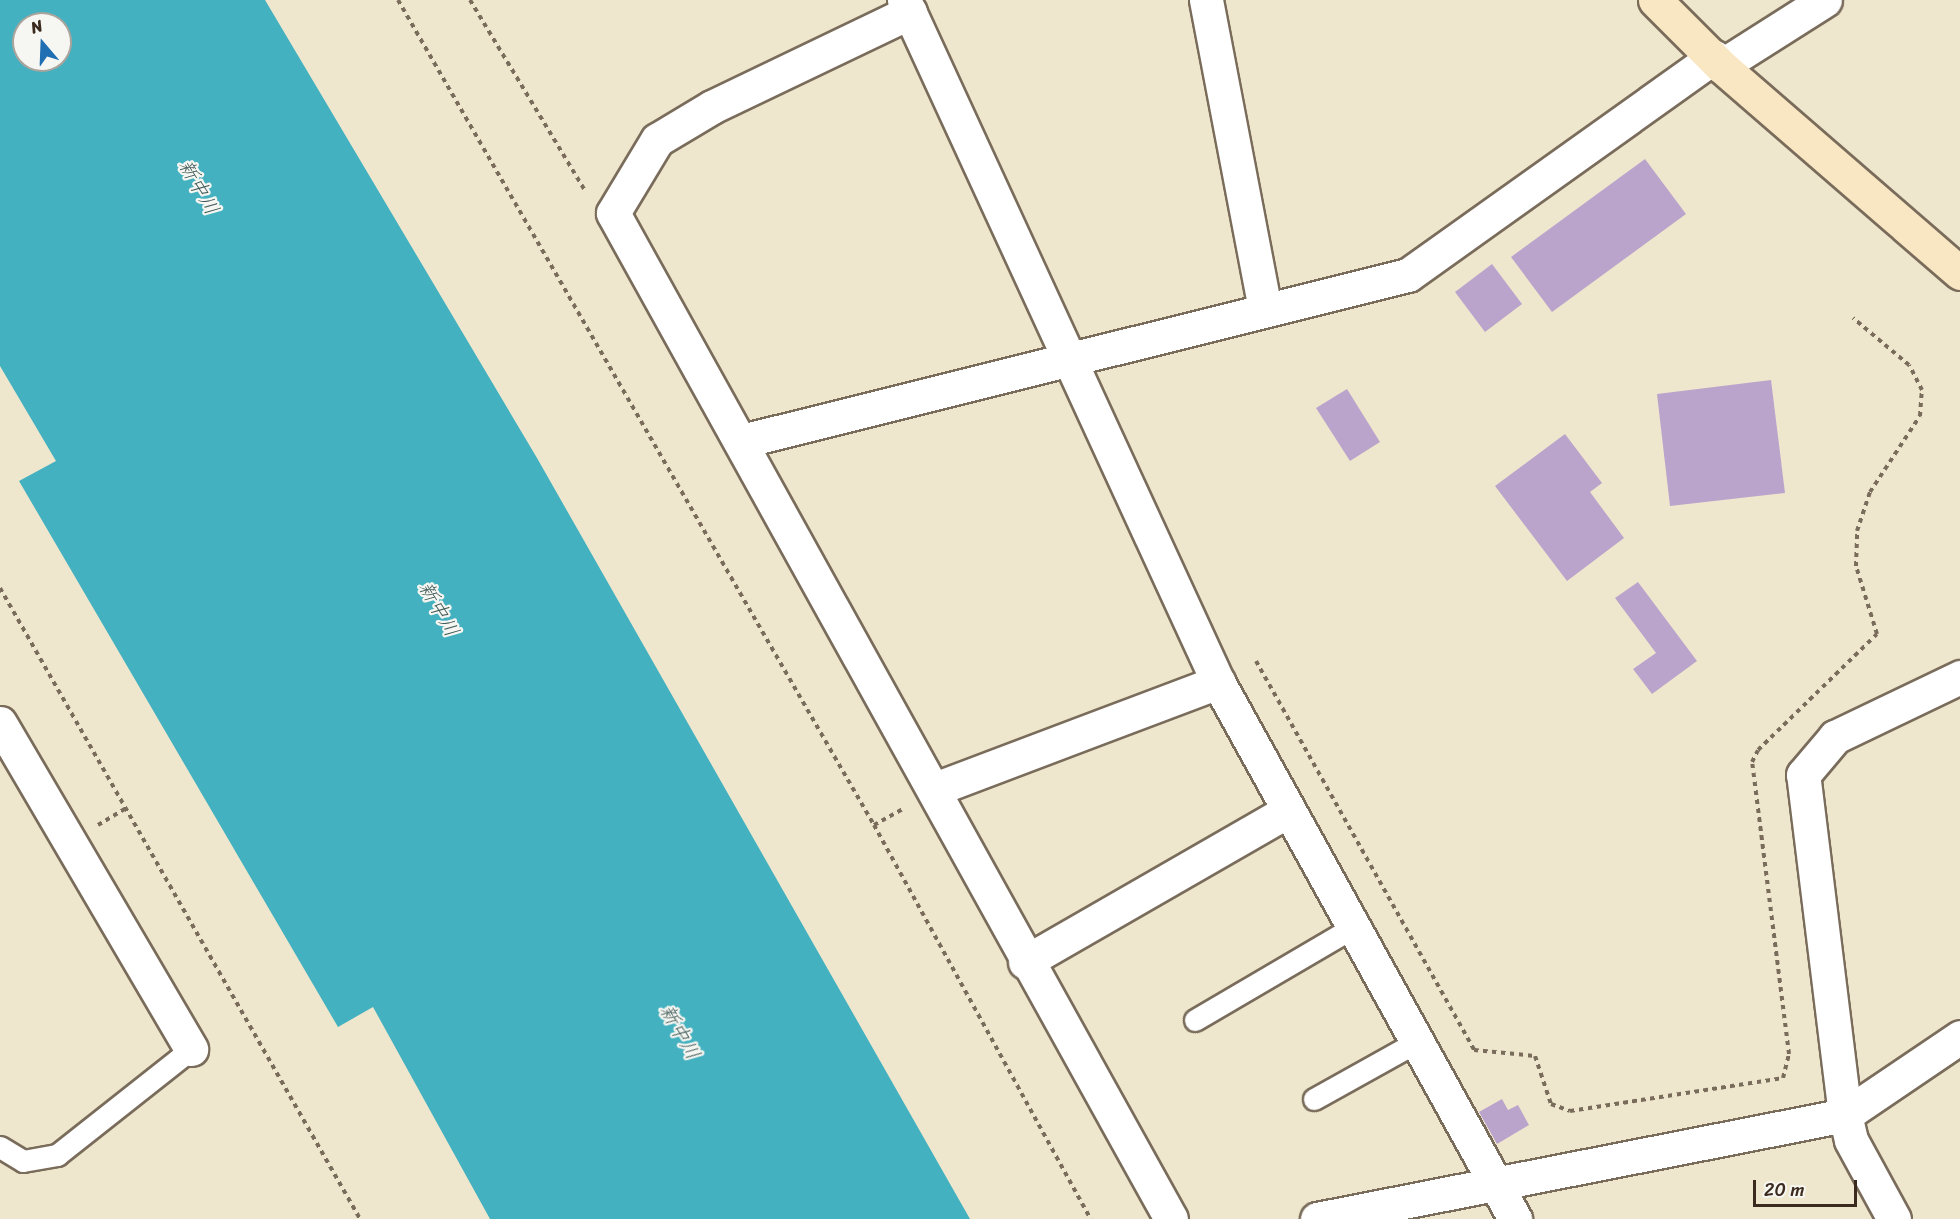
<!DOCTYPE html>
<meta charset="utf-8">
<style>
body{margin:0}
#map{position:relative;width:1960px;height:1219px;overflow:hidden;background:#eee7cd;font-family:Sriracha,"Klee One",sans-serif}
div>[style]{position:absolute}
.water>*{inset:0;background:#43b1c0}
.building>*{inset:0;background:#bba4cc}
.path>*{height:4px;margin-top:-2px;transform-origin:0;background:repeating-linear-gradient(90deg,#7a6c5b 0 4.5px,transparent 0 9px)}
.roads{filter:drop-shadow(2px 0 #7a6c5b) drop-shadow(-2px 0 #7a6c5b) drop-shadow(0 2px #7a6c5b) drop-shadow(0 -2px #7a6c5b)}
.lane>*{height:21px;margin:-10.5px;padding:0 10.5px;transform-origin:10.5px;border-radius:10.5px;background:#fff}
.street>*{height:33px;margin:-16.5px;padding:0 16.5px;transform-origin:16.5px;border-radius:16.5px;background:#fff}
.secondary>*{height:33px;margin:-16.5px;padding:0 16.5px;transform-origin:16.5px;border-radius:16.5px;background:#f9e7c3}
span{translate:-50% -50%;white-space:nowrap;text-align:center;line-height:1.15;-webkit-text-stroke:4.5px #f6f6f2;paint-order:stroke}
.water-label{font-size:20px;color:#3e5957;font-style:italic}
.north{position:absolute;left:12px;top:12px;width:60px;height:60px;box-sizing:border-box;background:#f6f6f2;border:2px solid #aba49d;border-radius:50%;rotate:341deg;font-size:16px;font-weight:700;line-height:24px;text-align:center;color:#3b2a1e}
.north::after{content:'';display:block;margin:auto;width:21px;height:27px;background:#1f6fb2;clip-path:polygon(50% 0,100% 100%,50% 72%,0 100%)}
.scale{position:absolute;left:1753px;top:1180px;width:104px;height:27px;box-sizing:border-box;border:3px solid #3b2a1e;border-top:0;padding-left:8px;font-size:18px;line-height:21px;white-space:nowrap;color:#3b2a1e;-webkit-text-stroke:4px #f6f6f2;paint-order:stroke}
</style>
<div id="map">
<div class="water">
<i style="clip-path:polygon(evenodd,0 0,265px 0,537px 458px,970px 1219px,490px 1219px,373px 1007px,338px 1027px,19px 481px,56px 461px,0 366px,0 0,24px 24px,60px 24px,60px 60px,24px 60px,24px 24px)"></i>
</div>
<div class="building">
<i style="clip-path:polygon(1645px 159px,1686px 214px,1552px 312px,1511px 257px)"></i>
<i style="clip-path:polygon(1492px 264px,1522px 304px,1485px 332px,1455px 292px)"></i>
<i style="clip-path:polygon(1771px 380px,1785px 493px,1670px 506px,1657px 394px)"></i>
<i style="clip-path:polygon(1347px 389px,1380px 442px,1350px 461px,1316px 408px)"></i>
<i style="clip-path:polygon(1565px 434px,1602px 483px,1590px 492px,1624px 538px,1567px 581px,1495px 486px)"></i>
<i style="clip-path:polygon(1638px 582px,1697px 661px,1652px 694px,1633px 669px,1656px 653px,1615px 598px)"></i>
<i style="clip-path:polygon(1502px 1099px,1508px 1110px,1518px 1105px,1529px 1125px,1497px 1144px,1479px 1112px)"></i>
</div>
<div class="path">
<i style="left:398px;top:0;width:952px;rotate:60.02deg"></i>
<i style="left:874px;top:825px;width:450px;rotate:61.2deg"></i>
<i style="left:470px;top:0;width:224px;rotate:58.9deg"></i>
<i style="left:0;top:588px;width:726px;rotate:60.29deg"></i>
<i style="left:1256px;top:661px;width:446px;rotate:60.7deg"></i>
<i style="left:1474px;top:1050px;width:61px;rotate:5.6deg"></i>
<i style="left:1535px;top:1056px;width:51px;rotate:71.6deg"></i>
<i style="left:1551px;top:1104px;width:20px;rotate:20deg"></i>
<i style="left:1570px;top:1111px;width:216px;rotate:-8.8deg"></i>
<i style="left:1783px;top:1078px;width:25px;rotate:-76deg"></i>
<i style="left:1789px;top:1054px;width:294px;rotate:-97.2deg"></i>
<i style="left:1752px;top:762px;width:13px;rotate:-63deg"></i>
<i style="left:1758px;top:750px;width:166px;rotate:-44.3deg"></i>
<i style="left:1877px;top:634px;width:71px;rotate:-107.2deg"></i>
<i style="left:1856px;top:566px;width:35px;rotate:-88deg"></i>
<i style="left:1857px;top:531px;width:41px;rotate:-71.6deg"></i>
<i style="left:1870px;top:492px;width:91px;rotate:-56.7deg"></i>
<i style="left:1920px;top:416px;width:26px;rotate:-86deg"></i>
<i style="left:1922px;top:390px;width:28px;rotate:-117deg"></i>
<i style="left:1909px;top:365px;width:73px;rotate:-140deg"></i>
<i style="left:98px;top:825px;width:35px;rotate:-31deg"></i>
<i style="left:874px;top:825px;width:35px;rotate:-29deg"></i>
</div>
<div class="roads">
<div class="lane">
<i style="left:1195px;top:1020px;width:180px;rotate:-30.4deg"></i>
<i style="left:1314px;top:1099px;width:119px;rotate:-29.1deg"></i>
<i style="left:0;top:1147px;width:27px;rotate:31deg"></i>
<i style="left:23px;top:1161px;width:35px;rotate:-10deg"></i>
<i style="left:57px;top:1155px;width:171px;rotate:-38.3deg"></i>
</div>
<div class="street">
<i style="left:904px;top:0;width:751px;rotate:65.28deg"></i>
<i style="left:1218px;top:682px;width:614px;rotate:61.05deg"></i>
<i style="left:1206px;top:0;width:316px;rotate:79.2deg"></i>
<i style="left:910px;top:12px;width:220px;rotate:154.4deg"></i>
<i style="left:712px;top:107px;width:64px;rotate:149deg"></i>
<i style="left:657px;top:140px;width:85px;rotate:121.1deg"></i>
<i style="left:613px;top:213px;width:1150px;rotate:60.98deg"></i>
<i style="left:1721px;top:66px;width:123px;rotate:-32.4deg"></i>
<i style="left:742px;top:441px;width:686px;rotate:-14deg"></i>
<i style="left:1408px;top:275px;width:376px;rotate:-35.5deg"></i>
<i style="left:0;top:723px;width:378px;rotate:59.6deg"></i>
<i style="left:935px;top:789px;width:303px;rotate:-20.7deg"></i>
<i style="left:1025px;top:962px;width:301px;rotate:-29.9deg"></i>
<i style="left:1317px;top:1219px;width:538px;rotate:-11.14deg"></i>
<i style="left:1845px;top:1115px;width:139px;rotate:-34.1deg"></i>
<i style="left:1894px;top:1219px;width:90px;rotate:-118.6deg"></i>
<i style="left:1851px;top:1140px;width:26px;rotate:-103deg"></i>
<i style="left:1845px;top:1115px;width:343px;rotate:-97deg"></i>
<i style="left:1803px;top:775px;width:50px;rotate:-49.9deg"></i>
<i style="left:1835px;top:737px;width:139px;rotate:-25.6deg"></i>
</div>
<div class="secondary">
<i style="left:1655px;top:0;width:93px;rotate:45deg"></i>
<i style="left:1721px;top:66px;width:316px;rotate:40.9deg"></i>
</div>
</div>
<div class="water-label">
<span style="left:199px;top:187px;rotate:60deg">新中川</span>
<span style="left:439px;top:609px;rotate:60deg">新中川</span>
<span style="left:680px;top:1032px;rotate:60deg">新中川</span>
</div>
<div class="north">N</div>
<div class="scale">20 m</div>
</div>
